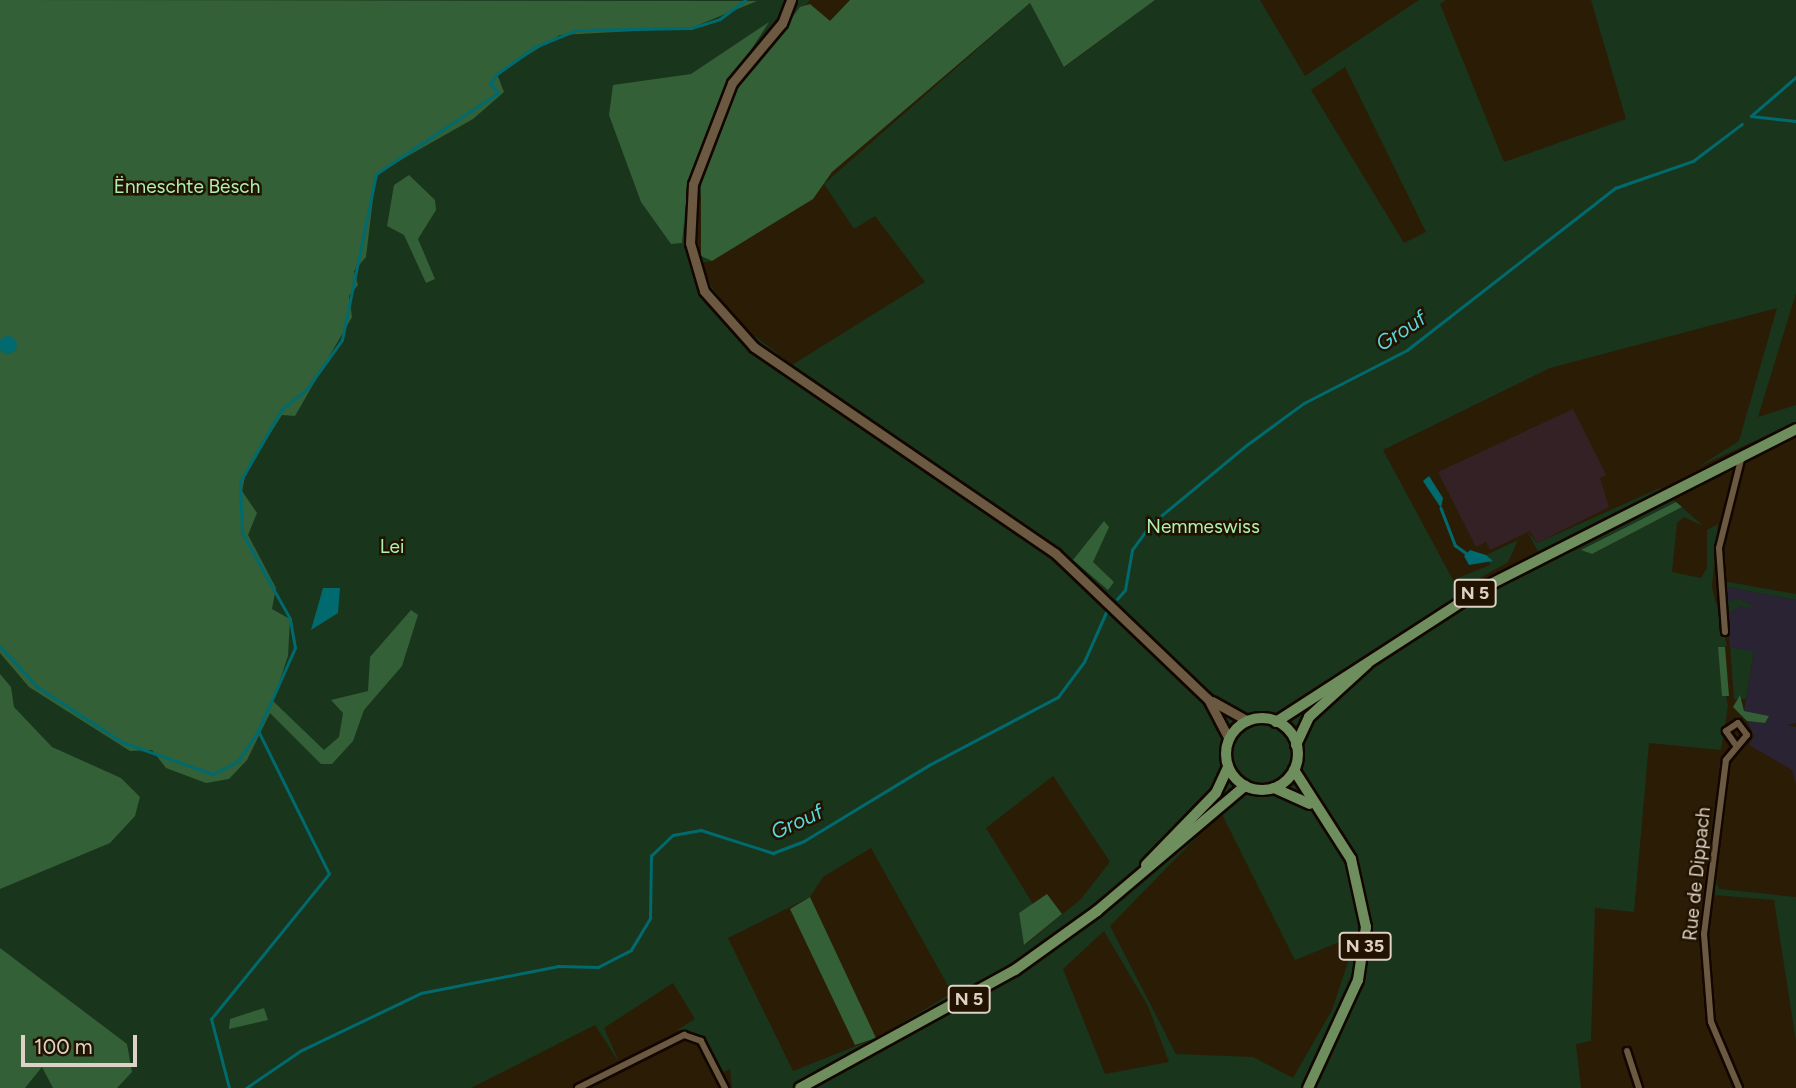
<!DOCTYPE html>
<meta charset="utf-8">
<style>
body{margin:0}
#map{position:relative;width:1796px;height:1088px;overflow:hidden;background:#2b1c06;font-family:Figtree,sans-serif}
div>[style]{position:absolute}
.commercial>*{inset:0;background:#332125}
.industrial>*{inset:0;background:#292333}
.green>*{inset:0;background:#19351c}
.forest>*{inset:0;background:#336037}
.water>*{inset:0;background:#006a6e}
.round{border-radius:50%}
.stream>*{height:2.5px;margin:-1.25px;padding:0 1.25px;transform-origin:1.25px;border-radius:1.25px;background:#006a6e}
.roads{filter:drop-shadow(2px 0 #130600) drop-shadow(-2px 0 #130600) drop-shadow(0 2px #130600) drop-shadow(0 -2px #130600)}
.minor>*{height:6px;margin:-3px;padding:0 3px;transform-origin:3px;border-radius:3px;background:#6b5941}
.secondary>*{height:9px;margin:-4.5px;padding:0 4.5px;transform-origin:4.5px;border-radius:4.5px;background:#6b5941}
.primary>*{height:10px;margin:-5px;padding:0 5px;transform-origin:5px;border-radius:5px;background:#6e8f5d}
.primary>.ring{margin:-5px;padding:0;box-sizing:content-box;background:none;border:10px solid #6e8f5d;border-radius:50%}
span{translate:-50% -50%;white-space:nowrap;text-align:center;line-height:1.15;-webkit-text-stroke:5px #211300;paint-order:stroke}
.shield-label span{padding:2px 5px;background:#211300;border:2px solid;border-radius:5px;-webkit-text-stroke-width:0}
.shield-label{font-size:18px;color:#ddd2c5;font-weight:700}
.park-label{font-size:19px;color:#acf2b1}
.street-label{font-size:19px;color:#ddd2c5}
.water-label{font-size:21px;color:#58d8dd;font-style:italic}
.scale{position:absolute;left:21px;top:1035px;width:116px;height:32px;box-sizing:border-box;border:4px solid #ddd2c5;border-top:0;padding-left:9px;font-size:21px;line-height:24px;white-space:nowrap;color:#ddd2c5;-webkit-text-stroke:5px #211300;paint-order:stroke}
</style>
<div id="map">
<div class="commercial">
<i style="clip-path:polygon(1573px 409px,1606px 475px,1600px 478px,1609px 507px,1537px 543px,1530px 531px,1490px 550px,1486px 542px,1476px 547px,1438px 472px)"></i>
</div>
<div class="industrial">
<i style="clip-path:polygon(1723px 586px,1796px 600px,1796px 723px,1787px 725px,1796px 727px,1796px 785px,1792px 770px,1749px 745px,1754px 736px,1747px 721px,1765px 723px,1769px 716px,1744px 711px,1754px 653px,1730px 647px)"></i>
</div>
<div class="green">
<i style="clip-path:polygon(evenodd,0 0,810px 0,738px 87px,698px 203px,698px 242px,701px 256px,712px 261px,702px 263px,711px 286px,742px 326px,792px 365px,925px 282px,875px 216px,854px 229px,824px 184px,1030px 3px,1065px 67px,1155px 0,1260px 0,1305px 76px,1419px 0,1446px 0,1440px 4px,1504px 162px,1626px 119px,1591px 0,1796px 0,1796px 293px,1758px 417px,1796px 405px,1796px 422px,1698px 467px,1739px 441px,1777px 308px,1550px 368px,1383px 450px,1453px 580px,1490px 565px,1486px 555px,1518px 540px,1508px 562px,1466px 586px,1436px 615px,1541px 557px,1527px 531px,1537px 543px,1660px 488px,1676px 502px,1582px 550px,1592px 554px,1682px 507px,1703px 526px,1684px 517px,1677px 523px,1672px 572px,1701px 578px,1707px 568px,1707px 530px,1718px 524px,1712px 587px,1727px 646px,1718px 648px,1728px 706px,1721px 750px,1649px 743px,1634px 912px,1595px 908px,1591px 1041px,1576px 1044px,1581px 1088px,732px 1088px,730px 1069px,723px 1072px,704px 1036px,677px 1030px,695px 1019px,673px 983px,604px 1028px,620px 1064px,595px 1025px,471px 1088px,0 1088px,0 0,1345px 67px,1426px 232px,1404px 243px,1311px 90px,1345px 67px,0 0,1053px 776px,1110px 862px,1081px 899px,1025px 945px,1019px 913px,1033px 904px,986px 828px,1053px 776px,0 0,1221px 812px,1295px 960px,1357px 935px,1332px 1010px,1293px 1078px,1253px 1057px,1176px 1054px,1110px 926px,1221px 812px,0 0,871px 848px,952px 993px,876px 1038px,793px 1071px,728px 938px,810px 897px,823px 877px,871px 848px,0 0,1104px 931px,1148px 1006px,1169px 1062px,1105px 1074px,1063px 969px,1104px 931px)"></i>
<i style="clip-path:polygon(1723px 581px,1796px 594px,1796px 600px,1723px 586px)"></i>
<i style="clip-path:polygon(1739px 599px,1757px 609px,1739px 606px,1728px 614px,1729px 630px,1725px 602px)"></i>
<i style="clip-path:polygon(1730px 647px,1754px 652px,1746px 699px,1734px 699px)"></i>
<i style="clip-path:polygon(1716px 880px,1719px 889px,1796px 897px,1796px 1042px,1774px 900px,1714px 895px)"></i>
</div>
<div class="forest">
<i style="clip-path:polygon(0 0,757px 1px,691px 28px,560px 35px,497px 74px,504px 92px,473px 119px,376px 174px,366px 257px,354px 271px,358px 285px,349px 296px,352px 317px,295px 416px,282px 415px,246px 472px,242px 491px,257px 513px,248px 535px,276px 588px,272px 609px,290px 619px,288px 656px,273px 701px,324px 750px,339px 737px,343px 713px,331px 700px,368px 691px,370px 657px,411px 610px,418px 615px,402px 666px,364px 710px,353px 741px,332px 764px,321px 764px,270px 713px,247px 760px,229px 779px,206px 783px,166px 768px,152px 750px,130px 751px,29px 687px,0 653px)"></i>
<i style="clip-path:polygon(850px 0,1155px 0,1064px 67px,1030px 3px,832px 172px,813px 199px,712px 261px,701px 256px,701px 185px,738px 87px,800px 7px,810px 4px,830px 21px)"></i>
<i style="clip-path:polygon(769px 22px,719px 100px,688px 182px,682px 243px,671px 244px,641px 202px,609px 115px,613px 85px,691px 74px)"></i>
<i style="clip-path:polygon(409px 175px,435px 200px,436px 210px,418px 239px,435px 279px,426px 283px,404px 235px,387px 226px,394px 185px)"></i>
<i style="clip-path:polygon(1676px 502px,1682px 507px,1592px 554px,1581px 550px)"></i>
<i style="clip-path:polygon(1104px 521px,1109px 527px,1093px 562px,1114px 582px,1108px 590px,1073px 560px)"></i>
<i style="clip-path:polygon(1718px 647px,1725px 647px,1729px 696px,1722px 696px)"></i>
<i style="clip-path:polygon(0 674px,11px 687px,14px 707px,52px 747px,121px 778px,140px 797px,135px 816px,110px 843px,0 889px)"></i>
<i style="clip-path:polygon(1740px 695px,1744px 711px,1769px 716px,1765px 723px,1747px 721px,1733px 707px)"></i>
<i style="clip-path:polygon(1047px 894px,1062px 914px,1024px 945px,1019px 913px)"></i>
<i style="clip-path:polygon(810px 897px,876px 1038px,855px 1045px,790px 909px)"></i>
<i style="clip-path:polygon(0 948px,127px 1044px,132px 1072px,117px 1088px,53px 1088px,42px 1067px,25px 1088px,0 1088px)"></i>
<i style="clip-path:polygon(264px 1008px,268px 1020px,229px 1029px,230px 1019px)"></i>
</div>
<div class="water">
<i class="round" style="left:-1px;top:336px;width:18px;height:18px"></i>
<i style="clip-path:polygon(1429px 476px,1443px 498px,1441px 508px,1423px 481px)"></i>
<i style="clip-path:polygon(1470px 550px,1486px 555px,1493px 561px,1469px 565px,1464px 556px)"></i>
<i style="clip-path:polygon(323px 588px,340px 588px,338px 613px,311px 630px)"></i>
</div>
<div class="stream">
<i style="left:1751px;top:116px;width:60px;rotate:-40.9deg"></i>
<i style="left:1751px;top:116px;width:45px;rotate:6.3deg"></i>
<i style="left:1441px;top:508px;width:40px;rotate:69deg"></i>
<i style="left:1455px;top:545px;width:14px;rotate:36deg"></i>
<i style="left:1117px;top:599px;width:12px;rotate:-48deg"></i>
<i style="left:1125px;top:590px;width:41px;rotate:-80.1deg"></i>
<i style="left:1132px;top:550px;width:31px;rotate:-54deg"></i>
<i style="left:1150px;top:525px;width:127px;rotate:-39.6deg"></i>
<i style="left:1248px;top:444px;width:69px;rotate:-36.2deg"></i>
<i style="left:1304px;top:403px;width:116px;rotate:-27.2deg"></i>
<i style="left:1407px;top:350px;width:264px;rotate:-37.9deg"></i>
<i style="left:1615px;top:188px;width:83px;rotate:-19.1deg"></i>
<i style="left:1693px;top:161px;width:61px;rotate:-37.1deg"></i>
<i style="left:0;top:646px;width:56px;rotate:47.2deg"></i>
<i style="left:38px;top:687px;width:100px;rotate:33.2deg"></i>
<i style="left:122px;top:742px;width:96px;rotate:19.4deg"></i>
<i style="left:213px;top:774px;width:28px;rotate:-27deg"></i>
<i style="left:238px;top:761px;width:36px;rotate:-56deg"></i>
<i style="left:229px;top:1088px;width:71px;rotate:-104.6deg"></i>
<i style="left:211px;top:1019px;width:187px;rotate:-50.9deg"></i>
<i style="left:329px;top:874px;width:160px;rotate:-116.4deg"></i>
<i style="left:258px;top:731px;width:91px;rotate:-66deg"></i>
<i style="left:295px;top:648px;width:29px;rotate:-100deg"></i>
<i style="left:290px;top:619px;width:98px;rotate:-119.2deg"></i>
<i style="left:242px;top:533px;width:51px;rotate:-92.2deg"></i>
<i style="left:240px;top:482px;width:83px;rotate:-60.3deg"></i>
<i style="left:281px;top:410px;width:33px;rotate:-39deg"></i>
<i style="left:307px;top:389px;width:60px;rotate:-54.5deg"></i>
<i style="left:342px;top:340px;width:169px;rotate:-78.4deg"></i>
<i style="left:376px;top:174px;width:146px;rotate:-33.6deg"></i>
<i style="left:498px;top:93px;width:12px;rotate:-132deg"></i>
<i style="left:490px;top:84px;width:12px;rotate:-55deg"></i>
<i style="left:497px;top:74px;width:47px;rotate:-35.4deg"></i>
<i style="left:535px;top:47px;width:45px;rotate:-22deg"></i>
<i style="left:577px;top:30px;width:114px;rotate:-1deg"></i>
<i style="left:691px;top:28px;width:30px;rotate:-17deg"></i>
<i style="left:720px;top:19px;width:31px;rotate:-37deg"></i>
<i style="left:246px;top:1088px;width:65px;rotate:-34.4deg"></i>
<i style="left:300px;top:1051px;width:134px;rotate:-25.6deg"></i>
<i style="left:421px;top:993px;width:140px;rotate:-11.1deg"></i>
<i style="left:558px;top:966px;width:40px;rotate:1.4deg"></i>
<i style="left:598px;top:967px;width:37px;rotate:-27deg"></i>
<i style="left:631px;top:950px;width:37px;rotate:-59deg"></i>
<i style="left:650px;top:918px;width:62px;rotate:-89.1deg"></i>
<i style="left:651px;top:856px;width:30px;rotate:-44deg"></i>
<i style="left:673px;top:835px;width:28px;rotate:-10deg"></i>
<i style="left:701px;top:830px;width:76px;rotate:17.7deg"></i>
<i style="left:773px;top:853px;width:33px;rotate:-21deg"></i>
<i style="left:804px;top:841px;width:146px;rotate:-31.3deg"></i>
<i style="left:929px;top:765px;width:146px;rotate:-27.8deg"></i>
<i style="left:1058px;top:697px;width:44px;rotate:-53.4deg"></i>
<i style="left:1084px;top:662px;width:57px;rotate:-66.1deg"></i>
</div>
<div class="roads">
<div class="minor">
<i style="left:1725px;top:632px;width:84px;rotate:-94.1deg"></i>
<i style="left:1719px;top:548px;width:95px;rotate:-76deg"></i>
<i style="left:1735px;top:744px;width:16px;rotate:-125deg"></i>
<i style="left:1726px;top:731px;width:14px;rotate:-34deg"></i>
<i style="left:1738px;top:723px;width:15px;rotate:53deg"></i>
<i style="left:1747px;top:735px;width:33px;rotate:130deg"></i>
<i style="left:1726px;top:760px;width:175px;rotate:97.2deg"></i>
<i style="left:1704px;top:934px;width:88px;rotate:85.5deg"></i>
<i style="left:1711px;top:1022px;width:72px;rotate:67deg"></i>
<i style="left:1627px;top:1051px;width:39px;rotate:72deg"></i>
<i style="left:578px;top:1088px;width:119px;rotate:-26.6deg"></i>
<i style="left:684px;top:1035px;width:18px;rotate:19deg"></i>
<i style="left:701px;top:1041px;width:53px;rotate:62.9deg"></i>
</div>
<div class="secondary">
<i style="left:791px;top:0;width:25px;rotate:111deg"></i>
<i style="left:782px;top:23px;width:78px;rotate:129.8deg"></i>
<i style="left:732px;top:83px;width:108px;rotate:111.1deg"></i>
<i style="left:693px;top:184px;width:59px;rotate:92.9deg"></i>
<i style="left:690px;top:243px;width:50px;rotate:73.7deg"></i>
<i style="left:704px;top:291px;width:75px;rotate:48.2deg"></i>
<i style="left:754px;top:347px;width:365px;rotate:34.4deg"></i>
<i style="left:1055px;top:553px;width:211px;rotate:43.7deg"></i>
<i style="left:1208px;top:699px;width:45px;rotate:62.3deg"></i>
<i style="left:1212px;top:701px;width:41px;rotate:29.1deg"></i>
</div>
<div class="primary">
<i class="ring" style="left:1226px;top:718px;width:62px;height:62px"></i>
<i style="left:1276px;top:722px;width:249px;rotate:-32.9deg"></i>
<i style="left:1485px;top:587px;width:349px;rotate:-26.9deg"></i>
<i style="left:1296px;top:745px;width:31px;rotate:-65deg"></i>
<i style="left:1309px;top:717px;width:79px;rotate:-42.4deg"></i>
<i style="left:1294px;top:770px;width:106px;rotate:57.4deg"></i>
<i style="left:1351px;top:859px;width:70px;rotate:77.6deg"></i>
<i style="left:1366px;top:927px;width:54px;rotate:98.6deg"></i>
<i style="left:1358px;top:980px;width:119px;rotate:114.8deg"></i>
<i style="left:1274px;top:788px;width:39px;rotate:24deg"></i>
<i style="left:1146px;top:865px;width:100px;rotate:-45.8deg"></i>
<i style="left:1216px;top:793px;width:29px;rotate:-65deg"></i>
<i style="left:800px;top:1088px;width:245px;rotate:-28.8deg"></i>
<i style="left:1015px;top:970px;width:101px;rotate:-35.7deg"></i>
<i style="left:1097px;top:911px;width:194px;rotate:-40.2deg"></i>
</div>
</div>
<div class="shield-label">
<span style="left:1475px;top:593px">N 5</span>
<span style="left:1365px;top:946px">N 35</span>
<span style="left:969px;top:999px">N 5</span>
</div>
<div class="park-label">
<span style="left:187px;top:187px">Ënneschte Bësch</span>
<span style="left:1203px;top:527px">Nemmeswiss</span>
<span style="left:392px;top:547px">Lei</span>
</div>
<div class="street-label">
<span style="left:1697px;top:874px;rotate:-84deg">Rue de Dippach</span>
</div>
<div class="water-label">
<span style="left:1401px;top:331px;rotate:-33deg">Grouf</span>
<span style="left:797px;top:822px;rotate:-25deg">Grouf</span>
</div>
<div class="scale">100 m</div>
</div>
